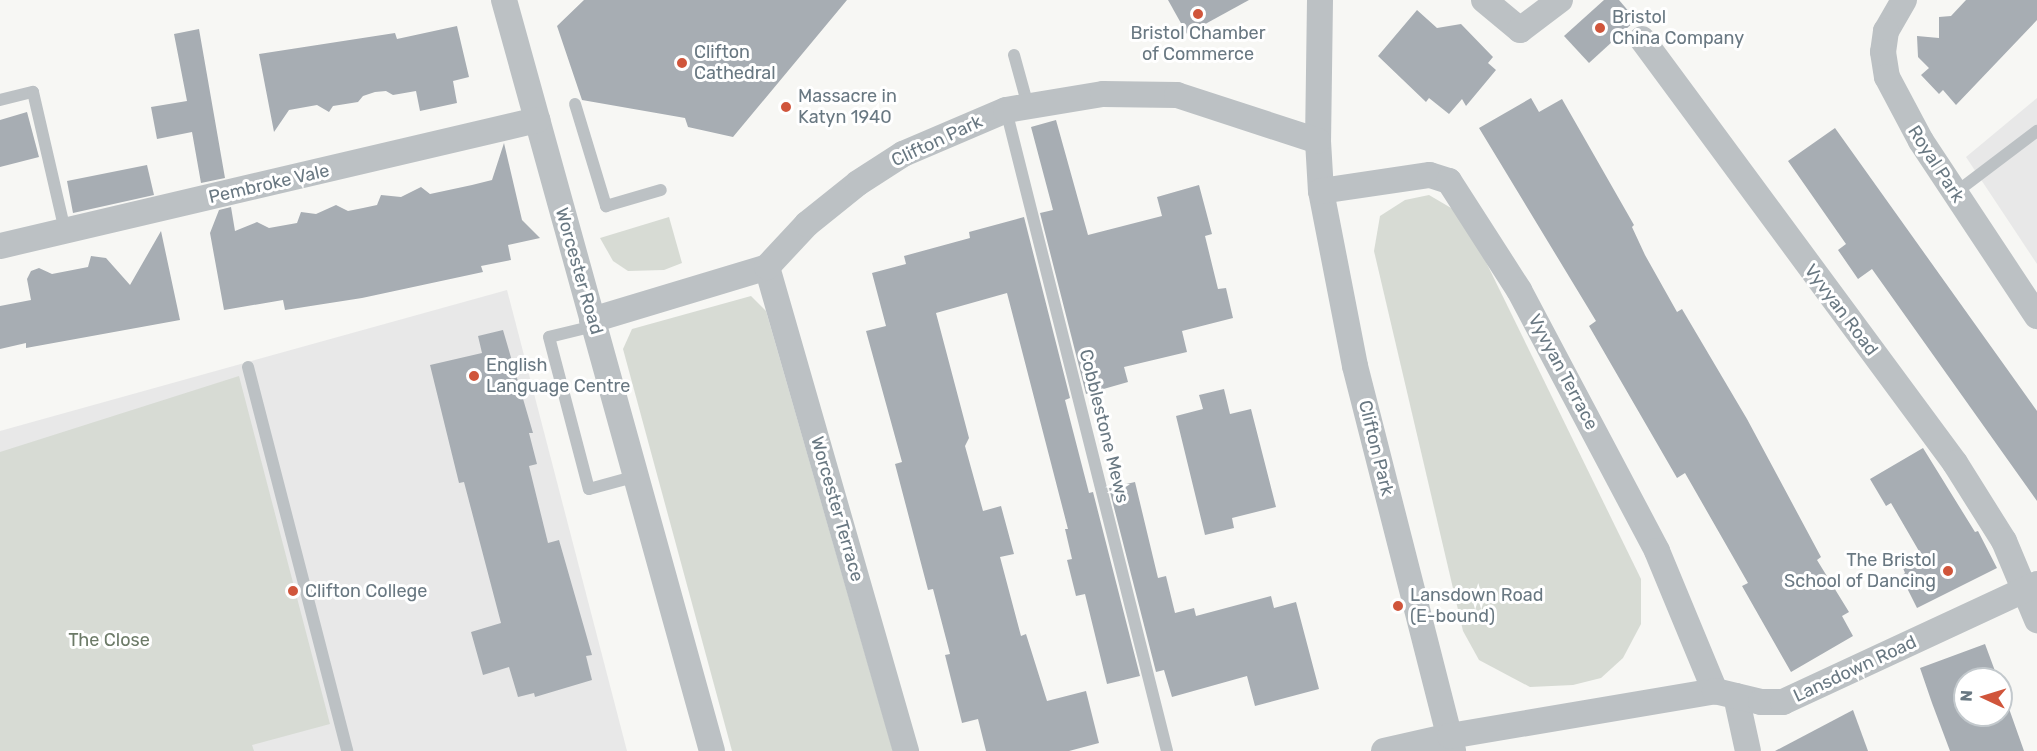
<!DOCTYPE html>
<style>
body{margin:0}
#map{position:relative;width:2037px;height:751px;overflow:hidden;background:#f7f7f4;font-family:Rubik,sans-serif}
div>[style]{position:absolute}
.built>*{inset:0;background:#e8e8e8}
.green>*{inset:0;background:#d7dbd4}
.building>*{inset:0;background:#a7adb3}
.service>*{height:12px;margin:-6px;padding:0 6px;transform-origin:6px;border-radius:6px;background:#bcc1c4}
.minor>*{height:26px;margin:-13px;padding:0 13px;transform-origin:13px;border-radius:13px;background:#bcc1c4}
.dots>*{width:16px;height:16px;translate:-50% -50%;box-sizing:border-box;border:3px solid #fff;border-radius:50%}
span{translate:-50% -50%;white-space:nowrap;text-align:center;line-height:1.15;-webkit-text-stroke:6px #fff;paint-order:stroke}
.poi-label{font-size:18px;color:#697882}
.left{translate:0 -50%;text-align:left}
.right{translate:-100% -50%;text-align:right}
.street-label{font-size:18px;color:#697882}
.park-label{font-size:18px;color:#6c7a67}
.north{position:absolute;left:1953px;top:667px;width:60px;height:60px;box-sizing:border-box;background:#fff;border:2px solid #c3c9cd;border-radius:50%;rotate:274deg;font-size:16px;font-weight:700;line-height:24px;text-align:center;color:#697882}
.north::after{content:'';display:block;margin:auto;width:21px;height:27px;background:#d0553b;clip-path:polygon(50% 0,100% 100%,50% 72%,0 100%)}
</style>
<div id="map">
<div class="built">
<i style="clip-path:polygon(2037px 98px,2037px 264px,1966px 157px)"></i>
<i style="clip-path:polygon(507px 290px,627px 751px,0 751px,0 431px)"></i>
</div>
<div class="green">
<i style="clip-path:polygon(1429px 195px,1463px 215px,1641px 579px,1641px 624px,1623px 658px,1601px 678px,1573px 685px,1530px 687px,1479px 660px,1463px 631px,1374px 251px,1380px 216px,1405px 200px)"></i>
<i style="clip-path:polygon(669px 217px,682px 263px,664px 270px,628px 271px,613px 261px,600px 238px)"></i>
<i style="clip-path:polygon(751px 296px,766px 311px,893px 751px,732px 751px,623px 349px,632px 329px)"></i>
<i style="clip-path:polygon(239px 376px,330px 724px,252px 745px,254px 751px,0 751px,0 452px)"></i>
</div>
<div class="building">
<i style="clip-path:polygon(584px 0,847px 0,733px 137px,688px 127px,685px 118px,582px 100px,557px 26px)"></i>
<i style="clip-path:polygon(1168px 0,1249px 0,1187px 34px)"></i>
<i style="clip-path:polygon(1604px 0,1619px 0,1636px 20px,1589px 63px,1564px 36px)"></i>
<i style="clip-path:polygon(1966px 0,2037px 0,2037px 20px,1956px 105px,1943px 90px,1939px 94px,1921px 75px,1929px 68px,1918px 57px,1917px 36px,1939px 38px,1939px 17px,1951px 16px)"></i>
<i style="clip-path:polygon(1417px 10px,1437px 28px,1461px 24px,1493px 57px,1488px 63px,1496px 70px,1466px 106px,1462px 99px,1449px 114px,1429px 98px,1426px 102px,1378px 56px)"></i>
<i style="clip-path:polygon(457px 26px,469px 77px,453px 81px,457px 103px,420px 111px,416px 91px,393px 95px,386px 91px,375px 92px,363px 96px,358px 102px,333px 106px,329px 112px,317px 105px,289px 110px,274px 132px,259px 54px,395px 33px,397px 39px)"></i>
<i style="clip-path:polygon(199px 29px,225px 178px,201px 183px,192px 132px,157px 139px,151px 107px,187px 101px,174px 34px)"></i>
<i style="clip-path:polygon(1531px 98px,1539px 112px,1562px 99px,1634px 225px,1632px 227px,1645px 255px,1677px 312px,1682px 309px,1747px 419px,1821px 557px,1817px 560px,1849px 612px,1842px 616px,1853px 636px,1791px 672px,1742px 586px,1748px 583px,1685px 473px,1677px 478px,1589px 326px,1596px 321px,1479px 128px)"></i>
<i style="clip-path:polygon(27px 112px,39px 157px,0 167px,0 120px)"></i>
<i style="clip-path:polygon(1056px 120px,1088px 235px,1162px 216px,1157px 197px,1199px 185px,1212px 234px,1205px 236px,1218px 289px,1226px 288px,1233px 318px,1182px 331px,1187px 352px,1124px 367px,1128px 382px,1086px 394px,1040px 213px,1053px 210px,1031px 127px)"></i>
<i style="clip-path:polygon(1835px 128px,2037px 411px,2037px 501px,1872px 269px,1858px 279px,1838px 250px,1846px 244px,1788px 161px)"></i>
<i style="clip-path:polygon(504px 143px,522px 220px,540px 238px,508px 245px,511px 260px,481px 266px,483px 272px,362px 298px,285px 310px,283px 300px,224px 310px,210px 233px,219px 210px,231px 207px,235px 231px,257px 222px,269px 228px,297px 223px,301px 212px,316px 214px,336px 205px,348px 211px,363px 208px,377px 205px,381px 195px,401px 197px,421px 187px,430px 194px,472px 185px,492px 180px)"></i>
<i style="clip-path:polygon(147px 165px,154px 195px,73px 213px,67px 181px)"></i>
<i style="clip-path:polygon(1024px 217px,1070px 398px,1065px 400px,1089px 493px,1093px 492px,1140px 676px,1107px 684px,1085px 594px,1076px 596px,1067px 560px,1072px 559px,1065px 529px,1068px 529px,1007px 293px,936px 313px,969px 438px,965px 446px,983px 511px,1001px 506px,1014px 554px,1000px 557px,1021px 636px,1026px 634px,1047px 701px,1086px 691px,1099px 743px,1069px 751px,986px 751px,978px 719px,962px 723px,945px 655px,950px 654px,933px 589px,928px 590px,895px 464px,902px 462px,866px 331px,886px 326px,872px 273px,906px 264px,904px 256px,970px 238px,969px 232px)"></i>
<i style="clip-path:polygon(161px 231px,180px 320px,26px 348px,26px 343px,0 349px,0 306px,31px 300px,27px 279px,31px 271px,39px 268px,52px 274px,88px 267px,91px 256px,106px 258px,130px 285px)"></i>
<i style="clip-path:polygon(503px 330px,533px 433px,529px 433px,537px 464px,529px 466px,548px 543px,559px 540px,592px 655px,586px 656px,592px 680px,535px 697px,534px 693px,518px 697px,509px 667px,483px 675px,471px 632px,501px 623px,464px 482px,459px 483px,430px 365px,482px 353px,478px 336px)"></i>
<i style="clip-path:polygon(1224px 389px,1230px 414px,1251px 409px,1276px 507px,1232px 518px,1234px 528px,1205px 535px,1176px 416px,1203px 409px,1199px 395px)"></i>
<i style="clip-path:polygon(1923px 448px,1975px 532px,1978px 531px,1997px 568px,1917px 608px,1901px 576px,1905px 573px,1903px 568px,1923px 558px,1891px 503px,1886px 506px,1870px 479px)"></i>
<i style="clip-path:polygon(1135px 482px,1158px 578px,1166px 576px,1175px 613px,1194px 608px,1196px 616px,1271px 596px,1274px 608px,1296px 602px,1319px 689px,1255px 706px,1247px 676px,1172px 697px,1164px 670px,1156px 672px,1109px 488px)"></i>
<i style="clip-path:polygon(1985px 644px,1998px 679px,1965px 679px,1965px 715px,2001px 715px,2001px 686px,2024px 751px,1950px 751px,1932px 703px,1920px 668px)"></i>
<i style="clip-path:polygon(1853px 710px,1868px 751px,1775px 751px)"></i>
</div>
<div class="service">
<i style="left:1014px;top:55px;width:53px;rotate:74.6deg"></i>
<i style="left:0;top:100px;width:34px;rotate:-14deg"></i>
<i style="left:33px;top:92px;width:143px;rotate:77deg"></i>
<i style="left:575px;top:104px;width:107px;rotate:73.1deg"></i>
<i style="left:606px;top:206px;width:57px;rotate:-16.2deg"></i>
<i style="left:1006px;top:110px;width:661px;rotate:75.9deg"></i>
<i style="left:1955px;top:193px;width:103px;rotate:-37.1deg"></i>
<i style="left:594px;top:326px;width:46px;rotate:166.3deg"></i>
<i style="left:549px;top:337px;width:157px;rotate:75.3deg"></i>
<i style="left:589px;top:489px;width:50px;rotate:-15.2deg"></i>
<i style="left:248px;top:367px;width:397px;rotate:75.5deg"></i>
</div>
<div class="minor">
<i style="left:504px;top:0;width:779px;rotate:74.52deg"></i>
<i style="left:1320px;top:0;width:141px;rotate:90.8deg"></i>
<i style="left:1318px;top:141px;width:50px;rotate:86.6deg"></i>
<i style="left:1321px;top:191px;width:178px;rotate:79deg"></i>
<i style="left:1355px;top:366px;width:397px;rotate:75.7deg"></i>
<i style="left:1484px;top:0;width:47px;rotate:39.8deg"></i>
<i style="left:1520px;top:30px;width:50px;rotate:-36.9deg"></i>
<i style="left:1904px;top:0;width:36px;rotate:120deg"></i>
<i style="left:1886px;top:31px;width:21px;rotate:98deg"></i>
<i style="left:1883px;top:52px;width:25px;rotate:81deg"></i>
<i style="left:1887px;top:77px;width:72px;rotate:62deg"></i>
<i style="left:1921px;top:141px;width:210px;rotate:56.5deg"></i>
<i style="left:1642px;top:39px;width:527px;rotate:53.56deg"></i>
<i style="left:1955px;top:463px;width:92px;rotate:57.9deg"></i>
<i style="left:2004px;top:541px;width:86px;rotate:67.3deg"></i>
<i style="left:1321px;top:191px;width:110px;rotate:-8.4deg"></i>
<i style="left:1430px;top:175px;width:20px;rotate:18deg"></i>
<i style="left:1449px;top:181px;width:130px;rotate:57.3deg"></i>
<i style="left:1519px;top:290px;width:295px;rotate:62.1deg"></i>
<i style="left:1657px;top:551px;width:152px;rotate:67.5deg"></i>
<i style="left:0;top:246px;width:552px;rotate:-13.2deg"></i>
<i style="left:767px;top:267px;width:504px;rotate:73.98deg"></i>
<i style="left:592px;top:320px;width:183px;rotate:-16.8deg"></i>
<i style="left:767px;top:267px;width:59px;rotate:-47.1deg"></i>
<i style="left:807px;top:224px;width:65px;rotate:-38.8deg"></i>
<i style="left:858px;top:183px;width:54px;rotate:-32.8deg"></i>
<i style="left:903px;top:154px;width:112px;rotate:-23.1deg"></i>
<i style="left:1006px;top:110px;width:98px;rotate:-9.4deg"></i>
<i style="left:1103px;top:94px;width:74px;rotate:0.8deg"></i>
<i style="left:1177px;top:95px;width:148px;rotate:18.1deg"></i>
<i style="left:1736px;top:696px;width:56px;rotate:77.7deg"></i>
<i style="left:1384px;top:751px;width:68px;rotate:-12.8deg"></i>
<i style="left:1450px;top:736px;width:269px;rotate:-9.6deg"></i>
<i style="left:1715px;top:691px;width:47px;rotate:13.4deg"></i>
<i style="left:1761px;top:702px;width:22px"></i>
<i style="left:1783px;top:702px;width:280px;rotate:-24.9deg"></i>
</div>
<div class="dots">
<i style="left:1198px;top:14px;background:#d0553b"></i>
<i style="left:1600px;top:28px;background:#d0553b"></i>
<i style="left:682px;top:63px;background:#d0553b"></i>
<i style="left:786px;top:107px;background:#d0553b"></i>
<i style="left:474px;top:376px;background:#d0553b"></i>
<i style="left:1948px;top:571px;background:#d0553b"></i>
<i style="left:293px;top:591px;background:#d0553b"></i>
<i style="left:1398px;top:606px;background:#d0553b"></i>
</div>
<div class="poi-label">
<span class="left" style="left:1612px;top:28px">Bristol<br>China Company</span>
<span style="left:1198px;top:44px">Bristol Chamber<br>of Commerce</span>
<span class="left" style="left:694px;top:63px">Clifton<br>Cathedral</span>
<span class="left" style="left:798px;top:107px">Massacre in<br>Katyn 1940</span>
<span class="left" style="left:486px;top:376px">English<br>Language Centre</span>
<span class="right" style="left:1936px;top:571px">The Bristol<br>School of Dancing</span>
<span class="left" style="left:305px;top:591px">Clifton College</span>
<span class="left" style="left:1410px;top:606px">Lansdown Road<br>(E-bound)</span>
</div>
<div class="street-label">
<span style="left:937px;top:141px;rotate:-25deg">Clifton Park</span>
<span style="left:1936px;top:164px;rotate:57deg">Royal Park</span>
<span style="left:269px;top:184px;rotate:-13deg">Pembroke Vale</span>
<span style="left:579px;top:271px;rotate:74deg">Worcester Road</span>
<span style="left:1841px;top:310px;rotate:53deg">Vyvyan Road</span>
<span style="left:1563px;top:372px;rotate:62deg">Vyvyan Terrace</span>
<span style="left:1104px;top:426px;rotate:76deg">Cobblestone Mews</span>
<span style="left:1376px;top:448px;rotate:76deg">Clifton Park</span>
<span style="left:837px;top:509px;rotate:74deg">Worcester Terrace</span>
<span style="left:1855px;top:669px;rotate:-25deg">Lansdown Road</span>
</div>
<div class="park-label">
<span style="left:109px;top:640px">The Close</span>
</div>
<div class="north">N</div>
</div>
